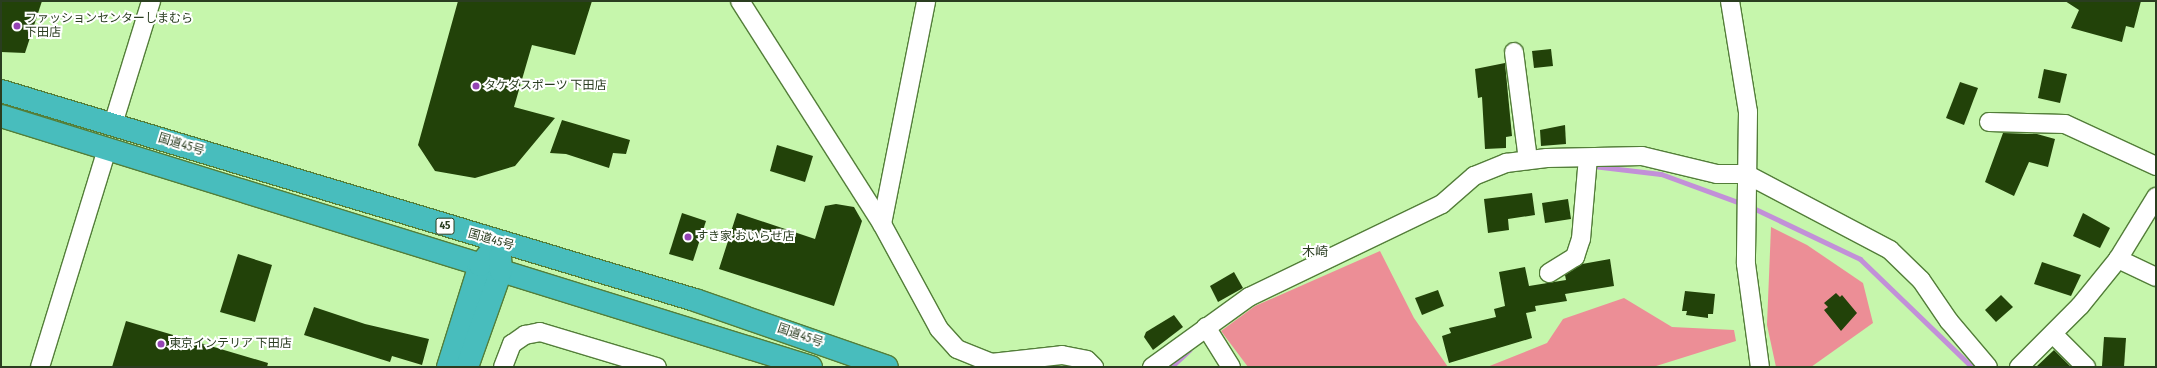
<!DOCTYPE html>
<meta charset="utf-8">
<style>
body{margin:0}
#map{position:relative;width:2157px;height:368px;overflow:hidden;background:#c6f6ac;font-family:"Fira Sans Condensed","Noto Sans JP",sans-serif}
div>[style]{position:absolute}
.forest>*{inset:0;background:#ec8e96}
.stream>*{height:5px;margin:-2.5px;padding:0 2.5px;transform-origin:2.5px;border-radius:2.5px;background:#c290d8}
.building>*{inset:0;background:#224209}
.roads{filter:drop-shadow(1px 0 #537e39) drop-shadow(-1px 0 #537e39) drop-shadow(0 1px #537e39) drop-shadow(0 -1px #537e39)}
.street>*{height:18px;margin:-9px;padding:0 9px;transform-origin:9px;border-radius:9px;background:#fff}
.highway>*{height:22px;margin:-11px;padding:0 11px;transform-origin:11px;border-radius:11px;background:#48bdbd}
.dots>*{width:11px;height:11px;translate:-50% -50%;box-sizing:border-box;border:2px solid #fff;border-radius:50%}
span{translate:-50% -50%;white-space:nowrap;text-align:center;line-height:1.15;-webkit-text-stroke:4px #fff;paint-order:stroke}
.shield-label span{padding:1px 3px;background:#fff;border:1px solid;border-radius:3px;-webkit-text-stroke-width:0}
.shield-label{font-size:11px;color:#2a3d20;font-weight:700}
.poi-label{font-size:12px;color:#2a3d20}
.left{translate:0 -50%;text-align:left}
.street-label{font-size:12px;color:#2a3d20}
.neighbourhood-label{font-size:13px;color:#2a3d20}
.frame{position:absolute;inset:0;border:2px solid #2a3d20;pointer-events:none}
</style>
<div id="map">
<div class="forest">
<i style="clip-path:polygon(1771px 227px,1807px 245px,1863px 283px,1873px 323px,1811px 367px,1776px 367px,1767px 325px)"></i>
<i style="clip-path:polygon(1380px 251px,1414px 318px,1448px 367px,1248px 367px,1221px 331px,1255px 306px)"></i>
<i style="clip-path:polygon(1624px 298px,1672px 327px,1734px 330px,1736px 341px,1653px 367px,1487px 367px,1547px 343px,1563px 319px)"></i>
</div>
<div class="stream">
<i style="left:1593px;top:166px;width:68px;rotate:6.7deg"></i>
<i style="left:1661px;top:174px;width:87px;rotate:20.1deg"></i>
<i style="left:1751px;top:207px;width:121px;rotate:25.5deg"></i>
<i style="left:1860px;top:259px;width:156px;rotate:44deg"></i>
<i style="left:1171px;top:367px;width:25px;rotate:-43deg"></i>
</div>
<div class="building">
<i style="clip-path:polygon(1px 1px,42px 1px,25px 53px,1px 52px)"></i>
<i style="clip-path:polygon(458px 1px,592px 1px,575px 55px,532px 45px,514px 107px,555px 118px,515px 166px,475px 178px,435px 171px,418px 145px)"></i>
<i style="clip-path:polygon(2065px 1px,2141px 1px,2134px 28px,2126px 26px,2122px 42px,2071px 28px,2079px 10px)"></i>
<i style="clip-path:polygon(1551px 49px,1553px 66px,1534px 68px,1532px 51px)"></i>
<i style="clip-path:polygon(1505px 63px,1512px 136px,1506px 137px,1506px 148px,1485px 149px,1482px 97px,1478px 98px,1475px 69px)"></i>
<i style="clip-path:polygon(2044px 69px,2067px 74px,2060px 103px,2038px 98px)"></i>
<i style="clip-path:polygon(1960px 82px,1978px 88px,1964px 125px,1946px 118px)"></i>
<i style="clip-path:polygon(562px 120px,630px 140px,626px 154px,613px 153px,609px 168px,566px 154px,550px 153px)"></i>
<i style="clip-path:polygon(1565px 125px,1566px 144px,1541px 146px,1540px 130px)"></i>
<i style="clip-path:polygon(2003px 133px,2037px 134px,2055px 139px,2048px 167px,2029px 162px,2014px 196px,1985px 182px)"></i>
<i style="clip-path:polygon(777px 145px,813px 156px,805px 182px,770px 171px)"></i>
<i style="clip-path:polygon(1532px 193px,1535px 215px,1508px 219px,1509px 230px,1488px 233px,1484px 199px)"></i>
<i style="clip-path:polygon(1568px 199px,1571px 219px,1545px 223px,1542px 203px)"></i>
<i style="clip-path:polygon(836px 204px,854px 207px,862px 221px,834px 306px,719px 269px,737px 213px,815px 239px,825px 206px)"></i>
<i style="clip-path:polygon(682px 213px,706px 221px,693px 261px,669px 254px)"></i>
<i style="clip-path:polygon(2083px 213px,2110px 228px,2100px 248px,2073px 236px)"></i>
<i style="clip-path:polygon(238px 254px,272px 265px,255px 322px,220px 312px)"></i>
<i style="clip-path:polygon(1610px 259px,1614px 286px,1565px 294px,1567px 301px,1535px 306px,1536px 311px,1526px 313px,1532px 338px,1449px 363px,1442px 336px,1451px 333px,1449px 328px,1496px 317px,1494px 309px,1505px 306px,1499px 272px,1525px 267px,1529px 286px,1566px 280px,1565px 275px,1582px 264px)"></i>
<i style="clip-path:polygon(2042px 262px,2081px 275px,2071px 296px,2034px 284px)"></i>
<i style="clip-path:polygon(1234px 272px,1243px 288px,1218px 302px,1210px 286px)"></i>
<i style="clip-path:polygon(1438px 290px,1444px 306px,1422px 315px,1415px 298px)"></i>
<i style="clip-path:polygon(1685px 291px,1715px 294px,1713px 314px,1708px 314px,1708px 318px,1686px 315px,1687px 311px,1682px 311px)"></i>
<i style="clip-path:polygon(1836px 293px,1840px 297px,1842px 295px,1857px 313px,1841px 331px,1824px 310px,1828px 307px,1824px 303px)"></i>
<i style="clip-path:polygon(2001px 295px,2013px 307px,1996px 322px,1985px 310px)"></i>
<i style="clip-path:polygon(314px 307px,365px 324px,429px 339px,422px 365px,392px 356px,390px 362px,304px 335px)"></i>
<i style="clip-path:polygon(1174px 315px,1183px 327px,1153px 350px,1144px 337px,1146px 332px)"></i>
<i style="clip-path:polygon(126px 321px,268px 363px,267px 367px,112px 367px)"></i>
<i style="clip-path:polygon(2104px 337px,2126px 338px,2124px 367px,2102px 366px)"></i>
<i style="clip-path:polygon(2054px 350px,2071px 367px,2036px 367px)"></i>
</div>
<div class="roads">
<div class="street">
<i style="left:740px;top:1px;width:264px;rotate:57.5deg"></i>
<i style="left:882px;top:224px;width:119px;rotate:61.5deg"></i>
<i style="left:939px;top:329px;width:27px;rotate:48deg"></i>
<i style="left:957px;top:349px;width:37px;rotate:22deg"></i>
<i style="left:991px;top:363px;width:71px;rotate:-6.4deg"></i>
<i style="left:1062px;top:355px;width:25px;rotate:11deg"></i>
<i style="left:1087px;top:360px;width:10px;rotate:45deg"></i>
<i style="left:1730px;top:1px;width:112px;rotate:80.8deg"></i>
<i style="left:1748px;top:112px;width:152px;rotate:90.8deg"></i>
<i style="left:1746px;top:264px;width:104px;rotate:82.3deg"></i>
<i style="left:1514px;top:52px;width:109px;rotate:82.6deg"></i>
<i style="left:1989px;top:122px;width:76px;rotate:1.5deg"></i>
<i style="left:2065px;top:124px;width:100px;rotate:24.8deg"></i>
<i style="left:113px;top:124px;width:129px;rotate:-72.8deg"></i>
<i style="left:882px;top:224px;width:227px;rotate:-78.8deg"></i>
<i style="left:2118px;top:259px;width:42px;rotate:25.3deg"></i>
<i style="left:1549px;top:273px;width:31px;rotate:-32deg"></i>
<i style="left:1575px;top:257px;width:19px;rotate:-72deg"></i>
<i style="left:1581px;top:239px;width:81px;rotate:-85.1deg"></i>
<i style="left:1206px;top:327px;width:47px;rotate:58deg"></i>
<i style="left:2053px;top:334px;width:47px;rotate:45deg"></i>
<i style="left:40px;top:367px;width:228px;rotate:-72.9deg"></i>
<i style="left:503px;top:367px;width:25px;rotate:-69deg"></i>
<i style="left:512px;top:344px;width:16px;rotate:-35deg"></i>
<i style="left:525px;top:335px;width:15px;rotate:-11deg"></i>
<i style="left:540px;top:332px;width:122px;rotate:16.7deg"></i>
<i style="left:1152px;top:367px;width:120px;rotate:-35.8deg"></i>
<i style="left:1249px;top:297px;width:214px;rotate:-25.7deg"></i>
<i style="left:1442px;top:204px;width:43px;rotate:-41.2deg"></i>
<i style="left:1474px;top:176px;width:35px;rotate:-22deg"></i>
<i style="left:1506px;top:163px;width:41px;rotate:-7deg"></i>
<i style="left:1547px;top:158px;width:95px;rotate:-1.2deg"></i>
<i style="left:1642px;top:156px;width:77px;rotate:13.5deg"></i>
<i style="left:1717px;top:174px;width:29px"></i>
<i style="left:1746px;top:174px;width:163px;rotate:27.8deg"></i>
<i style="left:1890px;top:250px;width:43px;rotate:44.1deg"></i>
<i style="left:1921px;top:280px;width:50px;rotate:55.7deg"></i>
<i style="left:1949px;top:321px;width:60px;rotate:49.7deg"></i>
<i style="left:2019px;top:367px;width:86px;rotate:-45deg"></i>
<i style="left:2080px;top:306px;width:60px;rotate:-51deg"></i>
<i style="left:2118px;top:259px;width:73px;rotate:-58.5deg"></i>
</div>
<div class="highway">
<i style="left:1px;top:91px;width:725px;rotate:16.76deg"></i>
<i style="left:695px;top:300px;width:203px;rotate:19.2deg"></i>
<i style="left:1px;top:116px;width:848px;rotate:17.22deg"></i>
<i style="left:448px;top:367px;width:107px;rotate:-72.6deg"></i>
<i style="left:480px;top:265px;width:14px;rotate:-51deg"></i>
<i style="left:467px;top:367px;width:102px;rotate:-70.5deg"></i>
<i style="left:501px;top:271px;width:14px;rotate:-94deg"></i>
</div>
</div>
<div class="dots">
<i style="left:17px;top:26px;background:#9444b4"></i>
<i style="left:476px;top:86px;background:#9444b4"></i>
<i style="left:688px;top:237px;background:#9444b4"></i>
<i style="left:161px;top:344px;background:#9444b4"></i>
</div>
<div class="shield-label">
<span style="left:445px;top:226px">45</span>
</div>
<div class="poi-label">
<span class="left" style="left:25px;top:26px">ファッションセンターしまむら<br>下田店</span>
<span class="left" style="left:484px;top:86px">タケダスポーツ 下田店</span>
<span class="left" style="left:696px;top:237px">すき家 おいらせ店</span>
<span class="left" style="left:169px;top:344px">東京インテリア 下田店</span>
</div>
<div class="street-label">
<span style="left:181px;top:145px;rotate:17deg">国道45号</span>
<span style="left:491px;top:240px;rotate:16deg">国道45号</span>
<span style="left:800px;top:336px;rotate:19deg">国道45号</span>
</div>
<div class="neighbourhood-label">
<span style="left:1315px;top:252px">木崎</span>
</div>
<div class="frame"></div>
</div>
